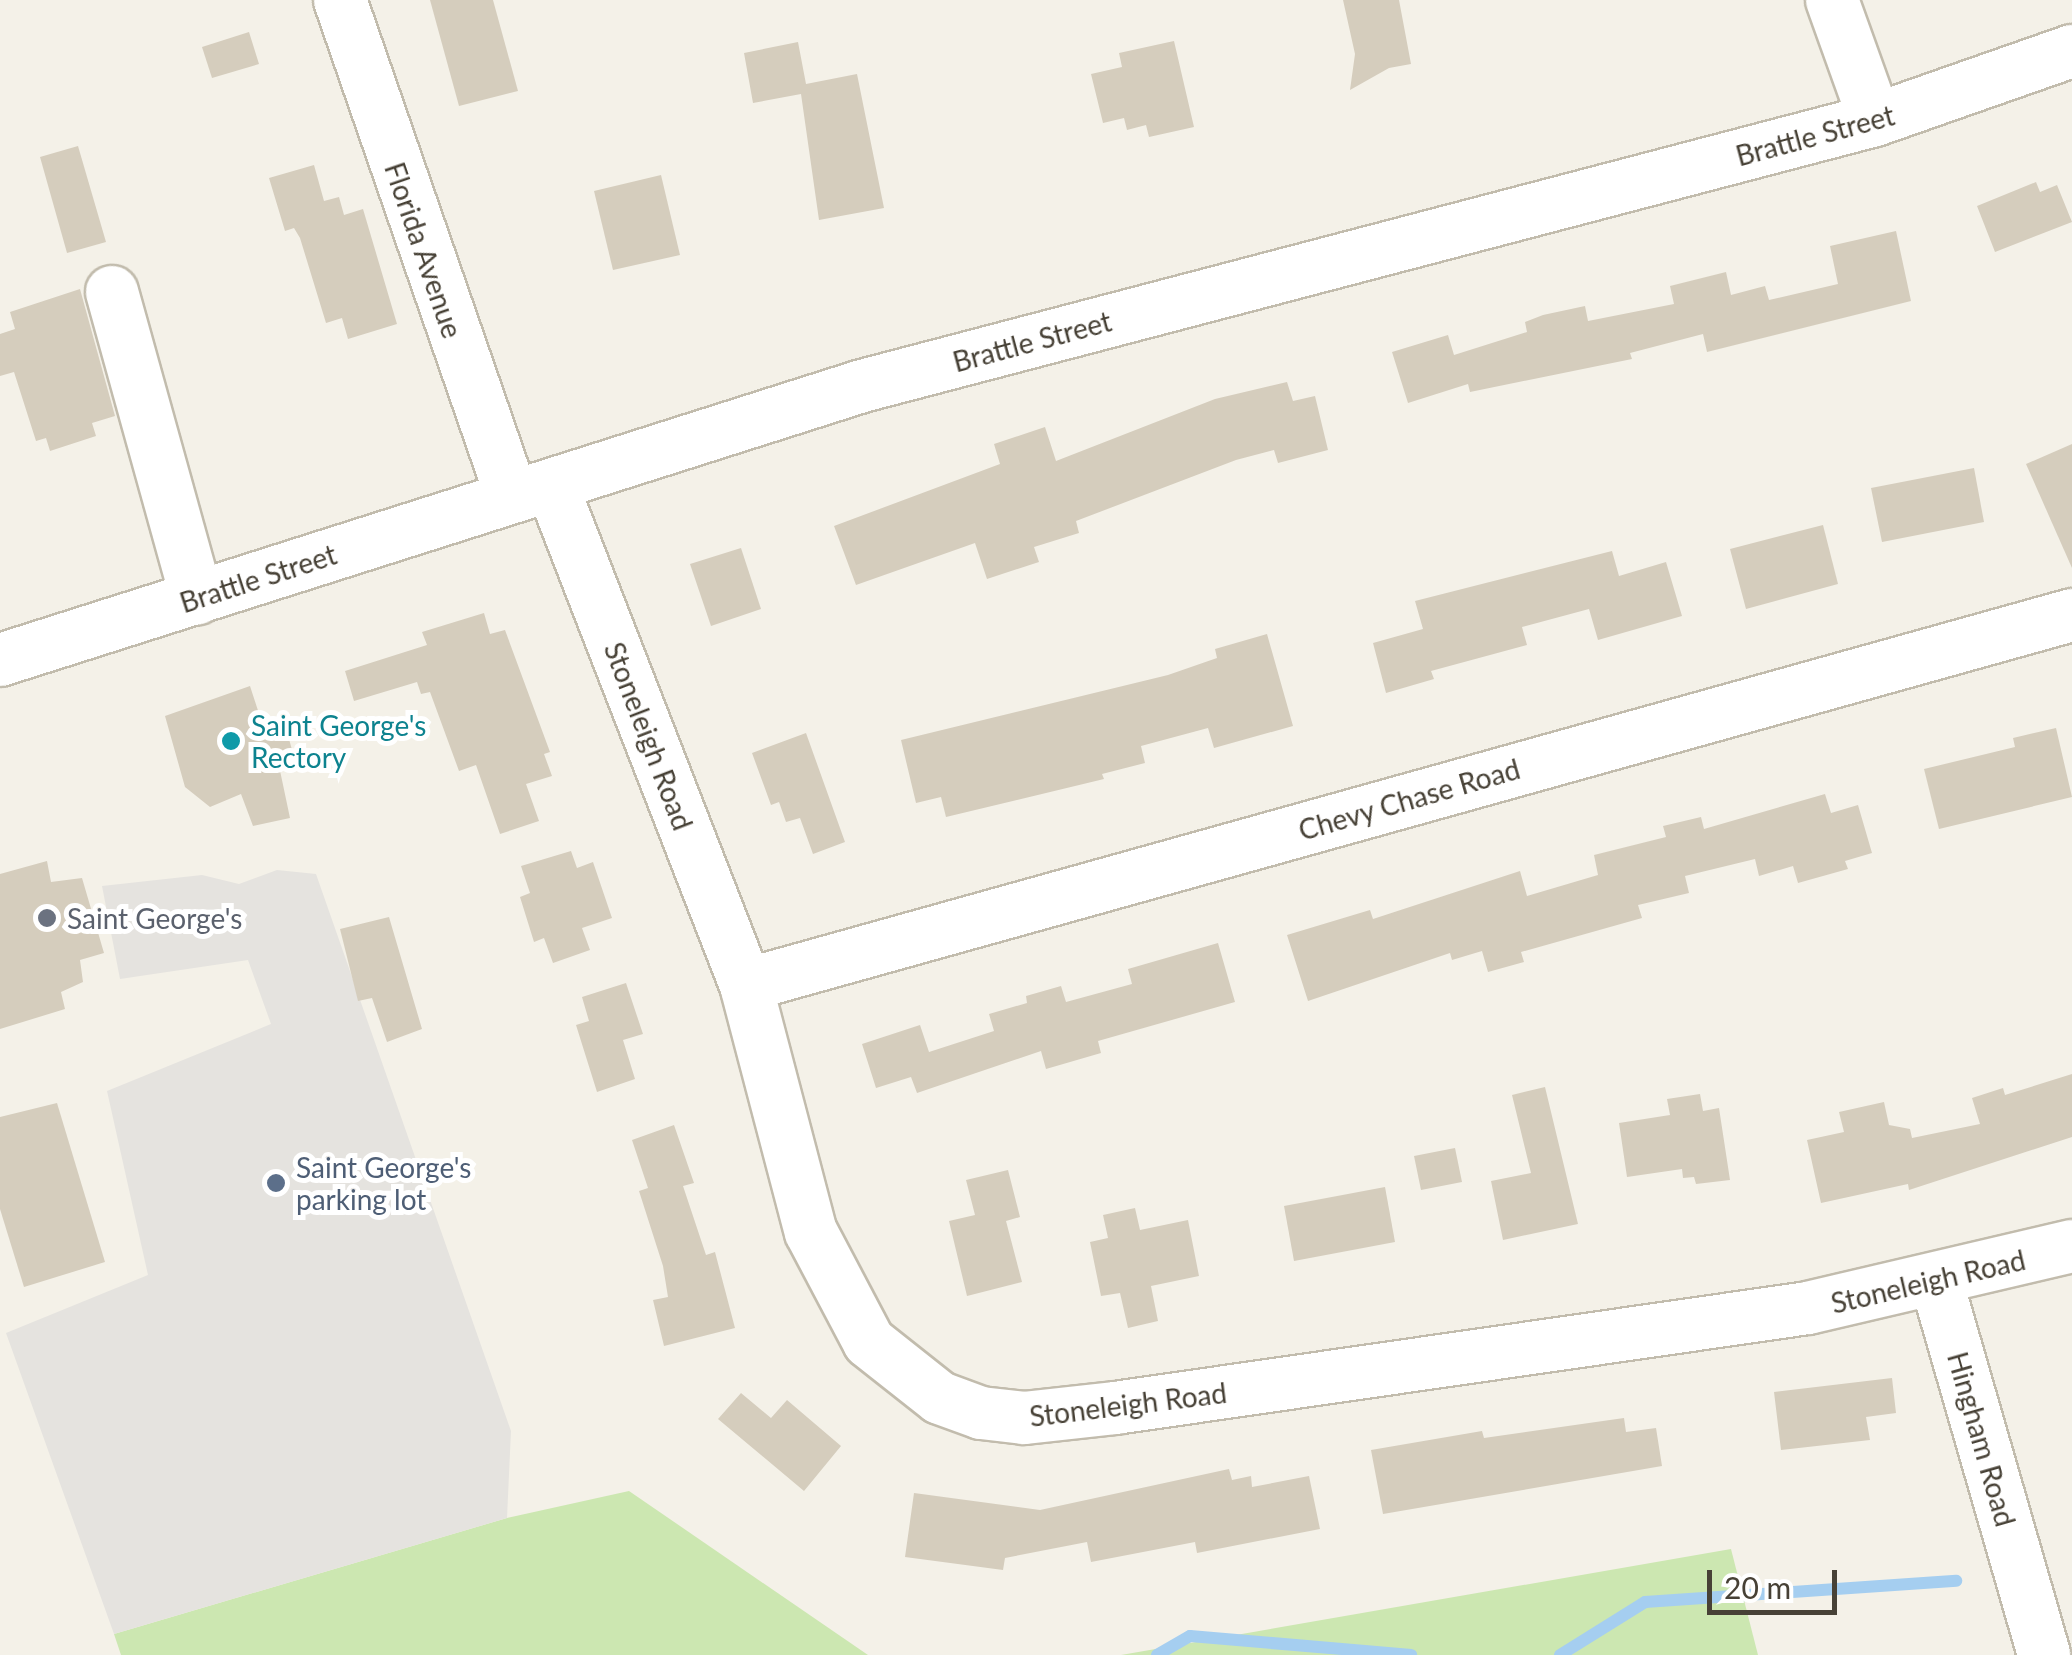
<!DOCTYPE html>
<style>
body{margin:0}
#map{position:relative;width:2072px;height:1655px;overflow:hidden;background:#f4f1e8;font-family:Lato,sans-serif}
div>[style]{position:absolute}
.green>*{inset:0;background:#cce7b1}
.parking>*{inset:0;background:#e5e3df}
.stream>*{height:12px;margin:-6px;padding:0 6px;transform-origin:6px;border-radius:6px;background:#a5cef0}
.building>*{inset:0;background:#d5cdbd}
.roads{filter:drop-shadow(2px 0 #c2bcad) drop-shadow(-2px 0 #c2bcad) drop-shadow(0 2px #c2bcad) drop-shadow(0 -2px #c2bcad)}
.minor>*{height:52px;margin:-26px;padding:0 26px;transform-origin:26px;border-radius:26px;background:#fff}
.dots>*{width:28px;height:28px;translate:-50% -50%;box-sizing:border-box;border:5px solid #fff;border-radius:50%}
span{translate:-50% -50%;white-space:nowrap;text-align:center;line-height:1.15;-webkit-text-stroke:10px #fff;paint-order:stroke}
.street-label{font-size:28px;color:#474136}
.culture-label{font-size:28px;color:#0d838f}
.left{translate:0 -50%;text-align:left}
.worship-label{font-size:28px;color:#5b616d}
.service-label{font-size:28px;color:#4e5e75}
.scale{position:absolute;left:1707px;top:1570px;width:130px;height:45px;box-sizing:border-box;border:5px solid #474136;border-top:0;padding-left:12px;font-size:30px;line-height:35px;white-space:nowrap;color:#474136;-webkit-text-stroke:8px #fff;paint-order:stroke}
</style>
<div id="map">
<div class="green">
<i style="clip-path:polygon(629px 1491px,868px 1655px,121px 1655px,114px 1634px,507px 1518px)"></i>
<i style="clip-path:polygon(1731px 1549px,1758px 1655px,1121px 1655px)"></i>
</div>
<div class="parking">
<i style="clip-path:polygon(277px 870px,316px 874px,511px 1431px,507px 1518px,114px 1634px,6px 1333px,148px 1275px,107px 1091px,271px 1024px,248px 960px,120px 979px,102px 886px,202px 875px,239px 884px)"></i>
</div>
<div class="stream">
<i style="left:1157px;top:1655px;width:38px;rotate:-30deg"></i>
<i style="left:1190px;top:1636px;width:222px;rotate:4.9deg"></i>
<i style="left:1560px;top:1655px;width:100px;rotate:-31.9deg"></i>
<i style="left:1645px;top:1602px;width:312px;rotate:-3.9deg"></i>
</div>
<div class="building">
<i style="clip-path:polygon(430px 0,493px 0,518px 91px,459px 106px)"></i>
<i style="clip-path:polygon(1343px 0,1399px 0,1411px 64px,1389px 68px,1350px 90px,1355px 54px)"></i>
<i style="clip-path:polygon(249px 32px,259px 64px,212px 78px,202px 47px)"></i>
<i style="clip-path:polygon(1174px 41px,1194px 127px,1149px 137px,1146px 125px,1127px 130px,1124px 118px,1103px 123px,1091px 74px,1122px 67px,1119px 53px)"></i>
<i style="clip-path:polygon(798px 42px,806px 84px,857px 74px,884px 208px,819px 220px,801px 94px,753px 103px,744px 53px)"></i>
<i style="clip-path:polygon(78px 146px,106px 242px,67px 253px,40px 157px)"></i>
<i style="clip-path:polygon(314px 165px,324px 201px,339px 197px,344px 215px,363px 209px,397px 324px,348px 339px,342px 318px,326px 323px,300px 238px,294px 228px,285px 231px,269px 178px)"></i>
<i style="clip-path:polygon(661px 175px,680px 255px,613px 270px,594px 191px)"></i>
<i style="clip-path:polygon(2036px 182px,2040px 192px,2057px 185px,2072px 222px,1995px 252px,1977px 206px)"></i>
<i style="clip-path:polygon(1896px 231px,1911px 301px,1707px 352px,1703px 334px,1630px 353px,1632px 359px,1470px 392px,1468px 384px,1408px 403px,1392px 352px,1448px 335px,1454px 355px,1527px 332px,1525px 322px,1543px 315px,1585px 306px,1588px 321px,1674px 304px,1670px 286px,1726px 272px,1731px 295px,1765px 286px,1769px 300px,1838px 284px,1830px 246px)"></i>
<i style="clip-path:polygon(80px 289px,115px 416px,92px 423px,96px 436px,50px 451px,46px 438px,36px 441px,14px 372px,0 376px,0 334px,15px 329px,10px 312px)"></i>
<i style="clip-path:polygon(1287px 382px,1293px 401px,1315px 396px,1328px 450px,1278px 463px,1274px 450px,1236px 460px,1076px 521px,1079px 533px,1034px 547px,1039px 562px,987px 579px,975px 543px,856px 585px,834px 526px,1000px 464px,994px 444px,1045px 427px,1056px 461px,1215px 399px)"></i>
<i style="clip-path:polygon(2072px 444px,2072px 568px,2026px 464px)"></i>
<i style="clip-path:polygon(1974px 468px,1984px 522px,1882px 542px,1871px 488px)"></i>
<i style="clip-path:polygon(1823px 525px,1838px 584px,1746px 609px,1730px 549px)"></i>
<i style="clip-path:polygon(741px 548px,761px 609px,711px 626px,690px 564px)"></i>
<i style="clip-path:polygon(1612px 551px,1619px 576px,1666px 562px,1682px 616px,1598px 640px,1589px 609px,1522px 627px,1527px 645px,1431px 671px,1434px 679px,1386px 693px,1373px 643px,1423px 629px,1415px 601px)"></i>
<i style="clip-path:polygon(484px 613px,490px 634px,505px 630px,550px 752px,544px 754px,552px 776px,526px 784px,539px 821px,500px 834px,476px 765px,459px 771px,430px 692px,421px 694px,417px 682px,354px 701px,345px 671px,427px 645px,422px 632px)"></i>
<i style="clip-path:polygon(1267px 634px,1293px 726px,1214px 748px,1208px 728px,1141px 746px,1145px 763px,1102px 774px,1104px 779px,946px 817px,941px 797px,916px 803px,901px 740px,1168px 675px,1217px 658px,1215px 649px)"></i>
<i style="clip-path:polygon(250px 686px,263px 726px,284px 721px,294px 757px,278px 761px,290px 818px,253px 826px,241px 794px,210px 807px,185px 787px,165px 716px)"></i>
<i style="clip-path:polygon(2056px 728px,2072px 797px,1939px 829px,1924px 769px,2015px 747px,2013px 738px)"></i>
<i style="clip-path:polygon(806px 733px,845px 842px,813px 854px,800px 818px,786px 822px,779px 802px,771px 805px,752px 753px)"></i>
<i style="clip-path:polygon(1825px 794px,1831px 813px,1858px 805px,1872px 853px,1845px 861px,1848px 869px,1798px 883px,1793px 866px,1759px 876px,1755px 859px,1685px 876px,1689px 893px,1638px 905px,1642px 918px,1521px 952px,1524px 962px,1488px 972px,1482px 951px,1452px 960px,1450px 953px,1308px 1001px,1287px 935px,1370px 910px,1373px 919px,1520px 871px,1527px 896px,1598px 875px,1594px 855px,1666px 837px,1663px 826px,1701px 817px,1704px 829px)"></i>
<i style="clip-path:polygon(571px 851px,577px 868px,593px 862px,612px 918px,582px 928px,590px 950px,553px 963px,544px 938px,534px 942px,520px 897px,530px 893px,521px 866px)"></i>
<i style="clip-path:polygon(47px 861px,51px 882px,82px 878px,104px 953px,80px 960px,83px 982px,61px 992px,65px 1009px,0 1029px,0 874px)"></i>
<i style="clip-path:polygon(389px 917px,422px 1029px,387px 1042px,372px 998px,358px 1001px,340px 929px)"></i>
<i style="clip-path:polygon(1218px 943px,1235px 1002px,1098px 1041px,1101px 1053px,1046px 1069px,1041px 1051px,917px 1093px,911px 1077px,876px 1088px,862px 1044px,920px 1025px,929px 1052px,994px 1031px,989px 1014px,1027px 1003px,1026px 996px,1061px 986px,1066px 1002px,1132px 984px,1128px 969px)"></i>
<i style="clip-path:polygon(626px 983px,643px 1034px,623px 1040px,635px 1079px,597px 1092px,576px 1025px,589px 1021px,582px 997px)"></i>
<i style="clip-path:polygon(2072px 1074px,2072px 1137px,1909px 1190px,1908px 1184px,1821px 1203px,1807px 1140px,1844px 1132px,1839px 1112px,1884px 1102px,1889px 1125px,1910px 1129px,1912px 1138px,1980px 1124px,1972px 1098px,2003px 1088px,2005px 1095px)"></i>
<i style="clip-path:polygon(1545px 1087px,1578px 1224px,1503px 1240px,1491px 1181px,1531px 1173px,1512px 1095px)"></i>
<i style="clip-path:polygon(1700px 1094px,1703px 1111px,1719px 1108px,1730px 1180px,1696px 1184px,1694px 1177px,1683px 1178px,1682px 1169px,1627px 1177px,1619px 1123px,1670px 1115px,1667px 1099px)"></i>
<i style="clip-path:polygon(57px 1103px,105px 1262px,24px 1287px,0 1209px,0 1117px)"></i>
<i style="clip-path:polygon(674px 1125px,694px 1183px,683px 1186px,706px 1255px,715px 1252px,735px 1328px,664px 1346px,653px 1300px,668px 1297px,663px 1266px,639px 1191px,648px 1188px,632px 1140px)"></i>
<i style="clip-path:polygon(1455px 1148px,1462px 1182px,1421px 1190px,1414px 1156px)"></i>
<i style="clip-path:polygon(1008px 1170px,1020px 1217px,1006px 1221px,1022px 1282px,967px 1296px,949px 1221px,975px 1215px,966px 1180px)"></i>
<i style="clip-path:polygon(1385px 1187px,1395px 1242px,1294px 1261px,1284px 1206px)"></i>
<i style="clip-path:polygon(1135px 1208px,1140px 1230px,1188px 1220px,1199px 1276px,1151px 1286px,1158px 1321px,1128px 1328px,1120px 1293px,1101px 1296px,1090px 1242px,1108px 1238px,1103px 1215px)"></i>
<i style="clip-path:polygon(1892px 1378px,1896px 1413px,1866px 1417px,1870px 1440px,1781px 1450px,1774px 1392px)"></i>
<i style="clip-path:polygon(741px 1393px,771px 1418px,787px 1400px,841px 1446px,804px 1491px,718px 1419px)"></i>
<i style="clip-path:polygon(1624px 1418px,1626px 1432px,1656px 1428px,1662px 1466px,1383px 1514px,1371px 1450px,1482px 1431px,1484px 1438px)"></i>
<i style="clip-path:polygon(1229px 1469px,1232px 1480px,1251px 1476px,1252px 1487px,1309px 1476px,1320px 1529px,1197px 1553px,1195px 1542px,1091px 1562px,1087px 1542px,1005px 1558px,1003px 1570px,905px 1557px,914px 1493px,1040px 1510px)"></i>
</div>
<div class="roads">
<div class="minor">
<i style="left:340px;top:0;width:526px;rotate:70.91deg"></i>
<i style="left:1832px;top:0;width:127px;rotate:70.3deg"></i>
<i style="left:112px;top:292px;width:318px;rotate:74.5deg"></i>
<i style="left:552px;top:486px;width:535px;rotate:68.76deg"></i>
<i style="left:746px;top:985px;width:255px;rotate:75.3deg"></i>
<i style="left:811px;top:1232px;width:124px;rotate:62.2deg"></i>
<i style="left:869px;top:1342px;width:90px;rotate:38.3deg"></i>
<i style="left:940px;top:1398px;width:44px;rotate:20.1deg"></i>
<i style="left:981px;top:1413px;width:43px;rotate:6.6deg"></i>
<i style="left:1024px;top:1418px;width:92px;rotate:-6.3deg"></i>
<i style="left:1115px;top:1408px;width:700px;rotate:-8.21deg"></i>
<i style="left:1808px;top:1308px;width:271px;rotate:-13.2deg"></i>
<i style="left:0;top:660px;width:904px;rotate:-17.63deg"></i>
<i style="left:862px;top:386px;width:1047px;rotate:-14.71deg"></i>
<i style="left:1875px;top:120px;width:209px;rotate:-19.3deg"></i>
<i style="left:746px;top:985px;width:1377px;rotate:-15.59deg"></i>
<i style="left:1936px;top:1280px;width:390px;rotate:73.9deg"></i>
</div>
</div>
<div class="dots">
<i style="left:231px;top:741px;background:#0f9aa8"></i>
<i style="left:47px;top:918px;background:#6b7280"></i>
<i style="left:276px;top:1183px;background:#5c6f8a"></i>
</div>
<div class="street-label">
<span style="left:1815px;top:135px;rotate:-15deg">Brattle Street</span>
<span style="left:424px;top:250px;rotate:71deg">Florida Avenue</span>
<span style="left:1032px;top:341px;rotate:-15deg">Brattle Street</span>
<span style="left:258px;top:578px;rotate:-18deg">Brattle Street</span>
<span style="left:649px;top:736px;rotate:69deg">Stoneleigh Road</span>
<span style="left:1409px;top:799px;rotate:-16deg">Chevy Chase Road</span>
<span style="left:1928px;top:1281px;rotate:-13deg">Stoneleigh Road</span>
<span style="left:1128px;top:1404px;rotate:-7deg">Stoneleigh Road</span>
<span style="left:1982px;top:1439px;rotate:74deg">Hingham Road</span>
</div>
<div class="culture-label">
<span class="left" style="left:251px;top:741px">Saint George's<br>Rectory</span>
</div>
<div class="worship-label">
<span class="left" style="left:67px;top:918px">Saint George's</span>
</div>
<div class="service-label">
<span class="left" style="left:296px;top:1183px">Saint George's<br>parking lot</span>
</div>
<div class="scale">20 m</div>
</div>
